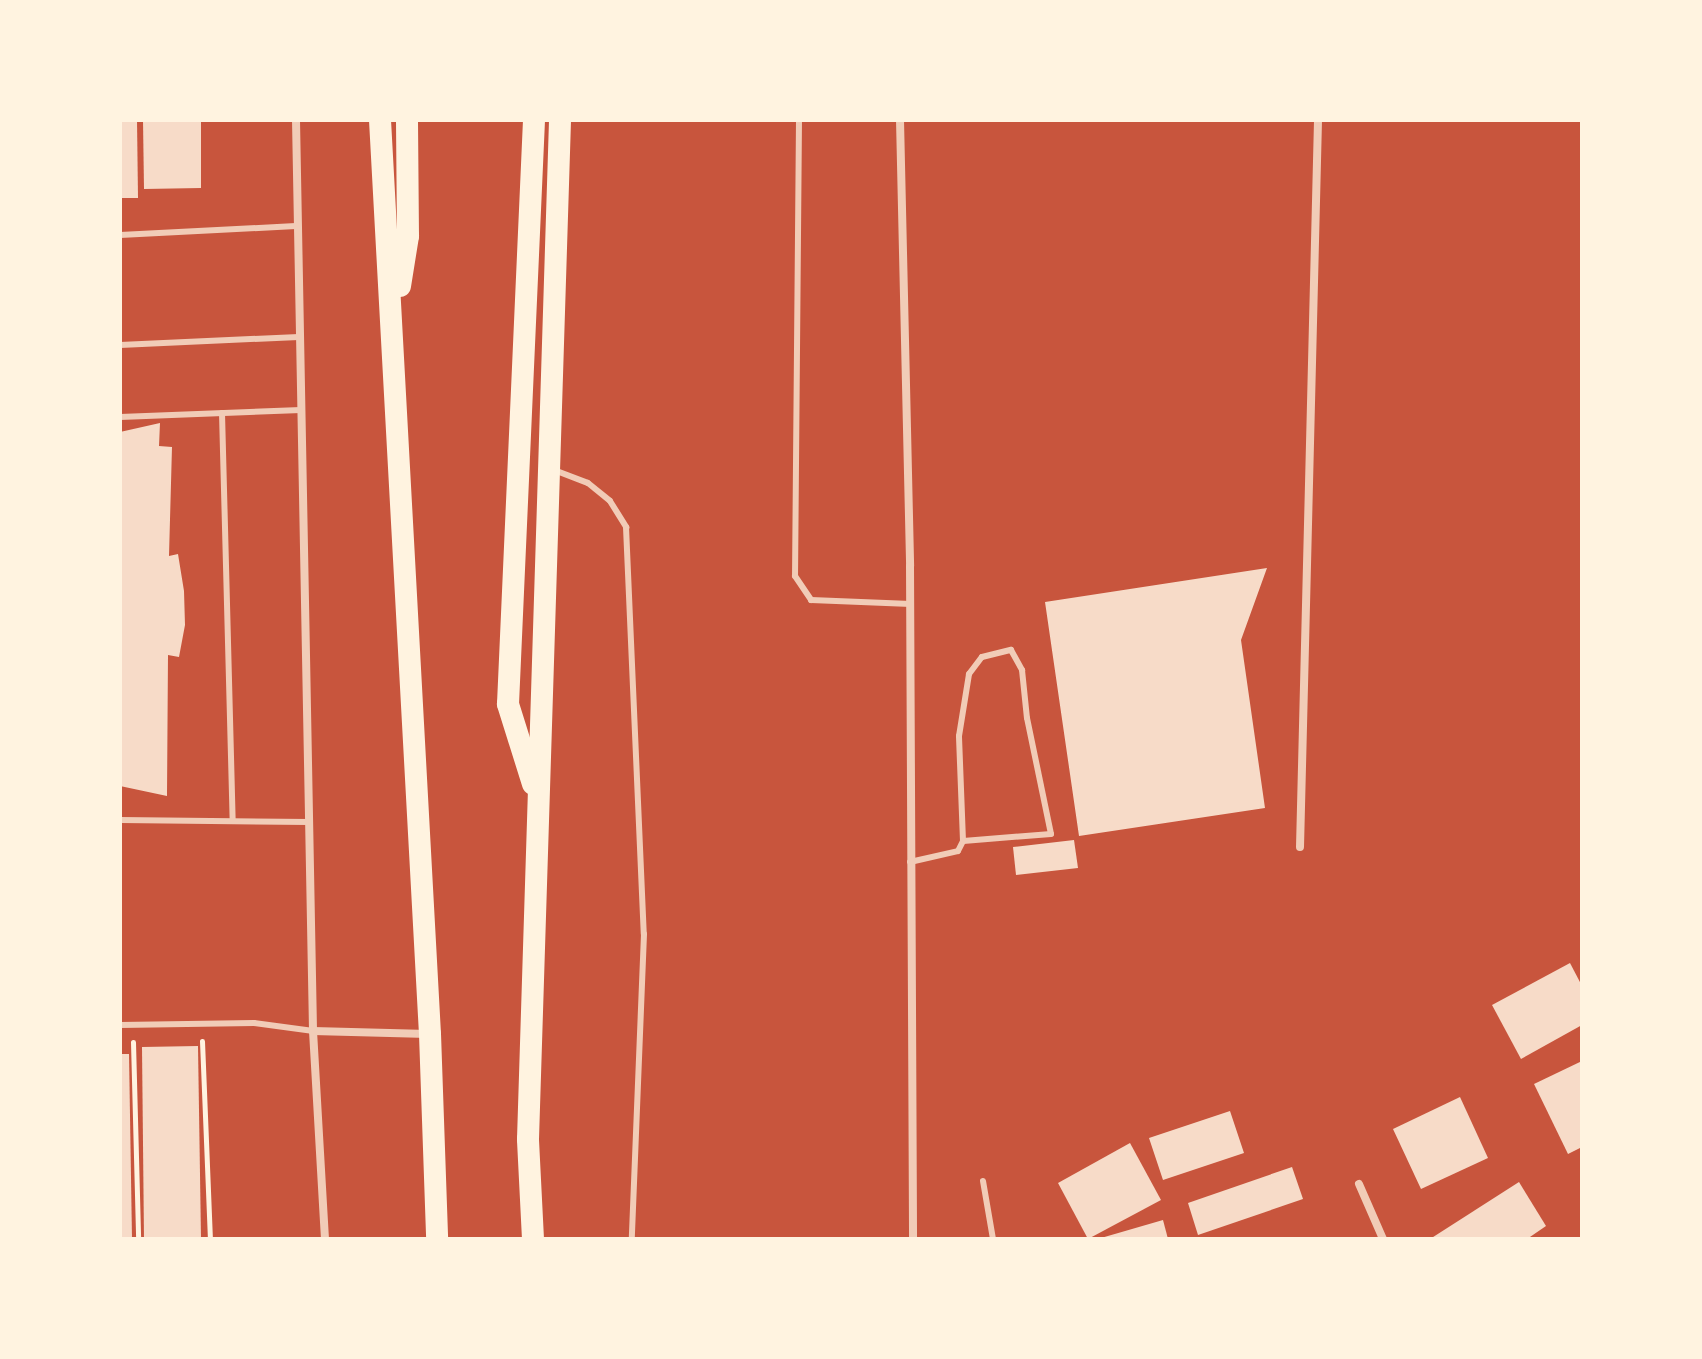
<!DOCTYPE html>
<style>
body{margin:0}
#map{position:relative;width:1702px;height:1359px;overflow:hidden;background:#c8553d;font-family:Karla,sans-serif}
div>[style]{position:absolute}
.building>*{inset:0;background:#f7dbc8}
.path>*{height:5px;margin:-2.5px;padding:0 2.5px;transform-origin:2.5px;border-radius:2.5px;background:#fff3e0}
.service>*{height:6px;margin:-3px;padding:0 3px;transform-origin:3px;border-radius:3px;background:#f1ccb7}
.minor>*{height:8px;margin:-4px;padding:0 4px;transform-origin:4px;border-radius:4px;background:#f1ccb7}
.trunk>*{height:22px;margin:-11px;padding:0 11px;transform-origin:11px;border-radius:11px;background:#fff3e0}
span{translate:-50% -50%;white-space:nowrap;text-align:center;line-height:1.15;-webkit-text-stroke:6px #fff3e0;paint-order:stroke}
.frame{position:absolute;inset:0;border:122px solid #fff3e0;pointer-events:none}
</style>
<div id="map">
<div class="building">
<i style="clip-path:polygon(120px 120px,137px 120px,138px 198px,120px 198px)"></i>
<i style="clip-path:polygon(143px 120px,201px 120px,201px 188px,144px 189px)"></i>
<i style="clip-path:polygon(160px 423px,159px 446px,172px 447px,169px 556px,178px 554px,184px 591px,185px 625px,179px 657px,168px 655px,167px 796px,120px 786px,120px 432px)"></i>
<i style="clip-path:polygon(1267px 568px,1241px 640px,1265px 808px,1079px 836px,1045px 602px)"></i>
<i style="clip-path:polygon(1074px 840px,1078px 868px,1016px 875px,1013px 847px)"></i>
<i style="clip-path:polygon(1570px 963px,1582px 986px,1582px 1025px,1521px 1059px,1492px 1005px)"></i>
<i style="clip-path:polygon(198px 1046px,201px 1239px,144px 1239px,142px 1047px)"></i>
<i style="clip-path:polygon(120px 1054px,129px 1054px,132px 1239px,120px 1239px)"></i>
<i style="clip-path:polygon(1582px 1061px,1582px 1147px,1568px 1154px,1534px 1084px)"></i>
<i style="clip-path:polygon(1460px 1097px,1488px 1158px,1421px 1189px,1393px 1129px)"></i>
<i style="clip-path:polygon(1230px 1111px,1244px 1153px,1163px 1180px,1149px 1138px)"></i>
<i style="clip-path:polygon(1130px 1143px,1161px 1200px,1088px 1239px,1058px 1183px)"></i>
<i style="clip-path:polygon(1292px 1167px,1303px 1199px,1198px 1235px,1188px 1203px)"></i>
<i style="clip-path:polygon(1519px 1182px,1546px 1226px,1527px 1239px,1430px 1239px)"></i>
<i style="clip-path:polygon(1163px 1220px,1168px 1239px,1101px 1239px,1101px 1238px)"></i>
</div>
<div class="path">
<i style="left:202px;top:1041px;width:198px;rotate:87.7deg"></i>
<i style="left:133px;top:1042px;width:197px;rotate:88.5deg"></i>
</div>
<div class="service">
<i style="left:799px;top:120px;width:456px;rotate:90.5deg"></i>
<i style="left:795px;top:576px;width:29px;rotate:56deg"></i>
<i style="left:811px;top:600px;width:100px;rotate:2.3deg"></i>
<i style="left:120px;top:235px;width:176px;rotate:-2.9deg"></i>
<i style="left:120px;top:345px;width:179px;rotate:-2.6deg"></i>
<i style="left:222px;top:413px;width:408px;rotate:88.5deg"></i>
<i style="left:120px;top:417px;width:181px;rotate:-2.2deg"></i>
<i style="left:554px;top:470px;width:36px;rotate:21deg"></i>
<i style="left:588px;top:483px;width:28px;rotate:39deg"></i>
<i style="left:610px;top:501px;width:31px;rotate:58deg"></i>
<i style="left:626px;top:527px;width:407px;rotate:87.5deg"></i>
<i style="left:644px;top:934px;width:305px;rotate:92.3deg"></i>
<i style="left:120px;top:820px;width:189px;rotate:0.6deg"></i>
<i style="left:910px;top:862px;width:49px;rotate:-12.9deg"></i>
<i style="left:958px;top:851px;width:11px;rotate:-63deg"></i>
<i style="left:963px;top:841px;width:105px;rotate:-92.2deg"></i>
<i style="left:959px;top:736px;width:63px;rotate:-80.8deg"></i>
<i style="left:969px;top:674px;width:21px;rotate:-53deg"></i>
<i style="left:982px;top:657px;width:30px;rotate:-14deg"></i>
<i style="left:1011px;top:650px;width:23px;rotate:61deg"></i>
<i style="left:1022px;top:670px;width:48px;rotate:84.1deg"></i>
<i style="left:1027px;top:718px;width:118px;rotate:78.3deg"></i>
<i style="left:1051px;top:834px;width:88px;rotate:175.5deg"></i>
<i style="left:120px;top:1025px;width:134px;rotate:-0.9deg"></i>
<i style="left:254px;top:1023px;width:60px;rotate:7.7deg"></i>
<i style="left:983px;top:1181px;width:59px;rotate:80.2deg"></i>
</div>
<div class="minor">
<i style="left:296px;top:120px;width:911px;rotate:88.93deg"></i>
<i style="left:313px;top:1031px;width:208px;rotate:86.7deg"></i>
<i style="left:900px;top:120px;width:446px;rotate:88.7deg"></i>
<i style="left:910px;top:566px;width:673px;rotate:89.74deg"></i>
<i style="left:1300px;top:847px;width:727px;rotate:-88.58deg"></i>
<i style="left:313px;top:1031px;width:115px;rotate:1.5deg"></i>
<i style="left:1359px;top:1184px;width:60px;rotate:66.4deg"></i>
</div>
<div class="trunk">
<i style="left:380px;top:120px;width:915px;rotate:86.87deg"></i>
<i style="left:430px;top:1034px;width:205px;rotate:88deg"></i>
<i style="left:400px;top:286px;width:51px;rotate:-80.9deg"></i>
<i style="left:408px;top:236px;width:116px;rotate:-90.5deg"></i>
<i style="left:533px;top:784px;width:84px;rotate:-107.4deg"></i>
<i style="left:508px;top:704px;width:585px;rotate:-87.45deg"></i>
<i style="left:533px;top:1239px;width:100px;rotate:-92.9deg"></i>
<i style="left:528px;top:1139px;width:1020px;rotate:-88.2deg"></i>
</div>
<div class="frame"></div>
</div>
